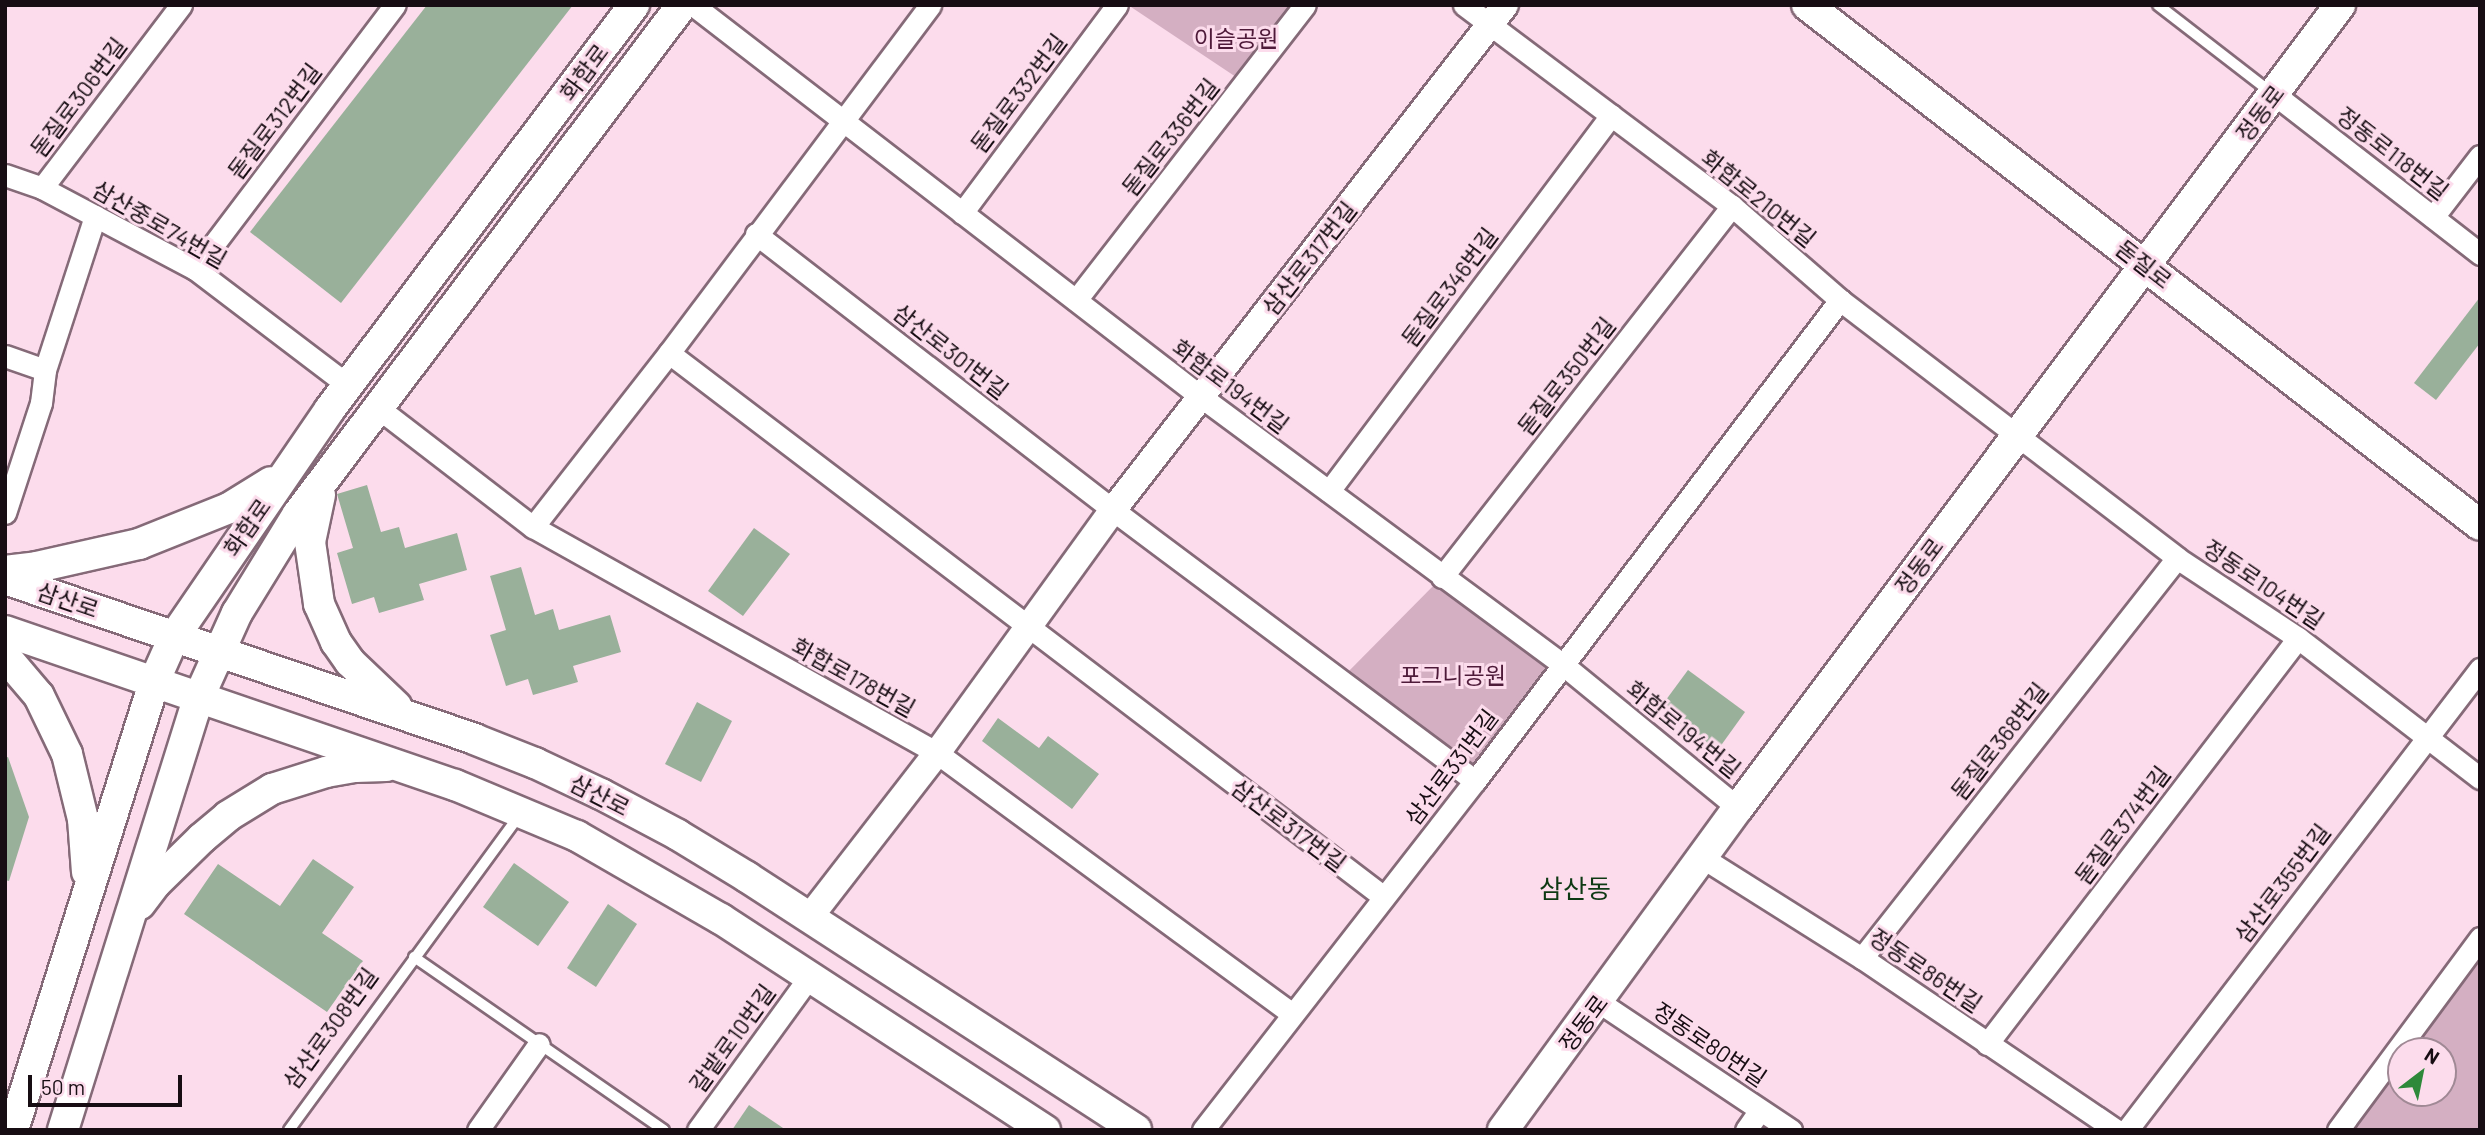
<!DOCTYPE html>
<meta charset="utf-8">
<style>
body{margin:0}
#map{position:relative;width:2485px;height:1135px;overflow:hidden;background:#fcdcec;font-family:Barlow,"Noto Sans KR",sans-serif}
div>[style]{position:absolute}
.green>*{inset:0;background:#d4afc2}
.building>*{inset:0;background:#99b09a}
.roads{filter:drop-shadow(2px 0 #856a78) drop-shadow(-2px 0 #856a78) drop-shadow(0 2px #856a78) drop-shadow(0 -2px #856a78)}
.service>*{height:10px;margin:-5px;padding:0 5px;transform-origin:5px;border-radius:5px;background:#fff}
.minor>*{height:21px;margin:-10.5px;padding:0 10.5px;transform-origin:10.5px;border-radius:10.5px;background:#fff}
.tertiary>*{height:26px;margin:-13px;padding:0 13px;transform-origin:13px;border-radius:13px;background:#fff}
.secondary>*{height:30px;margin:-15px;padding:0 15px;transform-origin:15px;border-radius:15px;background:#fff}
span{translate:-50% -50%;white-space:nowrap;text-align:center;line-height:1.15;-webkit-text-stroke:6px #fcdcec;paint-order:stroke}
.park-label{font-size:23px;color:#4e1a39}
.street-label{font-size:23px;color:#170d13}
.quarter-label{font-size:26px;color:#0d3913}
.frame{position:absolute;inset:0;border:7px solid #170d13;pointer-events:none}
.north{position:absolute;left:2387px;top:1037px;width:70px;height:70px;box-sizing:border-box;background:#fcdcec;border:2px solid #a08995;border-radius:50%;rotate:32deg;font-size:19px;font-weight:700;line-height:28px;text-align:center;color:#170d13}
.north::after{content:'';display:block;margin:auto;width:24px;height:32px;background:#2e893a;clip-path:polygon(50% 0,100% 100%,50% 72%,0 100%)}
.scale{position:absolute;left:28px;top:1075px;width:154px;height:32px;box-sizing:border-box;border:4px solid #170d13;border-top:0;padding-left:9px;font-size:21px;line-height:24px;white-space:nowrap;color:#170d13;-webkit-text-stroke:5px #fcdcec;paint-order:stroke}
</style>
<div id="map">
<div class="green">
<i style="clip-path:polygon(1128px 5px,1305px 5px,1245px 83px)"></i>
<i style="clip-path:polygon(1442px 577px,1561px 663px,1475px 781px,1340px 680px)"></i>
<i style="clip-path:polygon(2480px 960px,2480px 1130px,2351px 1130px,2401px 1064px,2401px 1093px,2443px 1093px,2443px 1051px,2411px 1051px)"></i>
</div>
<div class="building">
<i style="clip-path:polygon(427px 5px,573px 5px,341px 303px,250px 232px)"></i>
<i style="clip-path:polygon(2480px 297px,2480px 343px,2436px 400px,2414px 383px)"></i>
<i style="clip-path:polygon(367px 485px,381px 532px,399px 527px,405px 548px,457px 533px,467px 570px,419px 584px,424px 600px,379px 613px,374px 597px,352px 604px,337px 553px,353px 548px,337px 494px)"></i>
<i style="clip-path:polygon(754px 528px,790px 554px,743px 616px,708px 591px)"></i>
<i style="clip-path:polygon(521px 567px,535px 615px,553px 609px,559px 630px,610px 615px,621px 652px,573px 666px,578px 682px,533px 695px,528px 679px,506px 686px,490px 635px,506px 630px,490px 576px)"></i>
<i style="clip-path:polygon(1688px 670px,1745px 712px,1717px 751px,1660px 708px)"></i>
<i style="clip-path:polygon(697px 702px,732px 721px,701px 782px,665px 764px)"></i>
<i style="clip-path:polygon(998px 718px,1039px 748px,1048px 736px,1099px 774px,1072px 809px,982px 741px)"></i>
<i style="clip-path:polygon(8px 757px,29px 817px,9px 881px,5px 880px,5px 758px)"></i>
<i style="clip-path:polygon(313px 859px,354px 887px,322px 933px,363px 961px,327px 1012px,184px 914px,218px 864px,280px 906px)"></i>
<i style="clip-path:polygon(514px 863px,569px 902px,538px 946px,483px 907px)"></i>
<i style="clip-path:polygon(608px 904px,637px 924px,596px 987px,567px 968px)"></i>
<i style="clip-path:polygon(749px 1105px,786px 1130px,732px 1130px)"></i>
</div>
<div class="roads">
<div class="service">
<i style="left:2158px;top:5px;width:144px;rotate:37.7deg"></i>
<i style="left:414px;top:957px;width:304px;rotate:34.7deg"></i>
<i style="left:289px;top:1130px;width:389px;rotate:-53.8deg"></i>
</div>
<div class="minor">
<i style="left:693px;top:5px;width:640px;rotate:37.64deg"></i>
<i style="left:1200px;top:396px;width:449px;rotate:36.5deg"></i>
<i style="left:1561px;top:663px;width:229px;rotate:39.3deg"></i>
<i style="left:1464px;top:5px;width:335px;rotate:36.9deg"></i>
<i style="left:1732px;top:206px;width:143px;rotate:41deg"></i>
<i style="left:1840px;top:300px;width:424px;rotate:37.4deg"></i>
<i style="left:2177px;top:558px;width:145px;rotate:33.5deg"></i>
<i style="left:2298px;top:638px;width:230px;rotate:37.6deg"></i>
<i style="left:2274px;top:94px;width:261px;rotate:37.8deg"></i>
<i style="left:5px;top:175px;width:39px;rotate:19deg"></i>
<i style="left:42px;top:188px;width:173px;rotate:27.9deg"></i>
<i style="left:195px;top:269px;width:192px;rotate:37.2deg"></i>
<i style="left:42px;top:188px;width:230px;rotate:-52.8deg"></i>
<i style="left:962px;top:213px;width:259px;rotate:-53.3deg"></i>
<i style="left:2433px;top:217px;width:77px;rotate:-52.4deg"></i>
<i style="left:756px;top:234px;width:451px;rotate:37.7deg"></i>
<i style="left:1113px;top:510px;width:452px;rotate:36.8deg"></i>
<i style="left:195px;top:269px;width:331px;rotate:-52.9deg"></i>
<i style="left:1076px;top:300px;width:373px;rotate:-52.2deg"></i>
<i style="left:669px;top:353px;width:898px;rotate:37.27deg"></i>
<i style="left:5px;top:356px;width:42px;rotate:19.3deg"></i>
<i style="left:377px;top:407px;width:197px;rotate:37.6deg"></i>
<i style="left:533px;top:527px;width:463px;rotate:29.2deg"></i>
<i style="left:937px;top:753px;width:441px;rotate:36.3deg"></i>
<i style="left:1329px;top:491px;width:470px;rotate:-53.1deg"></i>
<i style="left:5px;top:513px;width:116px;rotate:-71.9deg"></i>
<i style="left:41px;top:403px;width:33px;rotate:-83deg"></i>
<i style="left:45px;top:370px;width:162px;rotate:-72deg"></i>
<i style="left:533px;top:527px;width:221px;rotate:-52deg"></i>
<i style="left:669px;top:353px;width:435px;rotate:-53.1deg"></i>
<i style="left:1442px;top:577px;width:471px;rotate:-52deg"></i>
<i style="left:1703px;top:858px;width:188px;rotate:32.2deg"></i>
<i style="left:1862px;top:958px;width:307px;rotate:34.1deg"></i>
<i style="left:1862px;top:958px;width:509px;rotate:-51.78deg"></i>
<i style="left:1599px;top:1002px;width:231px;rotate:33.7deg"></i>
<i style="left:1987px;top:1044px;width:511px;rotate:-52.55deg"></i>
<i style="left:478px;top:1130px;width:105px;rotate:-54.7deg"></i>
<i style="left:698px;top:1130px;width:189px;rotate:-54deg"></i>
<i style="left:1203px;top:1130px;width:442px;rotate:-52.1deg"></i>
<i style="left:1475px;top:781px;width:604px;rotate:-52.81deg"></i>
<i style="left:1746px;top:1130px;width:24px;rotate:-55deg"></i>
<i style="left:2127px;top:1130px;width:581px;rotate:-52.56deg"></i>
<i style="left:2338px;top:1130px;width:239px;rotate:-53.5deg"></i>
</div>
<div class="tertiary">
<i style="left:809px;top:918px;width:209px;rotate:-52.2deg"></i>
<i style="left:937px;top:753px;width:300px;rotate:-54.1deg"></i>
<i style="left:1113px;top:510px;width:639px;rotate:-52.18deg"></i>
</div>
<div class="secondary">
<i style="left:1807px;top:5px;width:850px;rotate:37.69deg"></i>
<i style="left:320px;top:495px;width:48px;rotate:102deg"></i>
<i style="left:310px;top:542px;width:63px;rotate:81.7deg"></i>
<i style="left:319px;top:604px;width:42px;rotate:65.9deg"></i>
<i style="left:336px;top:642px;width:24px;rotate:55deg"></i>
<i style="left:350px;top:662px;width:64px;rotate:43.7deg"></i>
<i style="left:5px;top:571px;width:32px;rotate:-7deg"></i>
<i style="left:37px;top:567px;width:105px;rotate:-12.7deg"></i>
<i style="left:139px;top:544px;width:97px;rotate:-21.8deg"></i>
<i style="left:229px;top:508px;width:49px;rotate:-31.8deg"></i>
<i style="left:5px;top:579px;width:496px;rotate:18.8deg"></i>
<i style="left:474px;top:739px;width:66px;rotate:21.5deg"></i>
<i style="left:535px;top:763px;width:73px;rotate:25.2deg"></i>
<i style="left:601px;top:794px;width:87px;rotate:28deg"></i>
<i style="left:678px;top:835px;width:81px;rotate:31.3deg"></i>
<i style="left:747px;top:877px;width:464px;rotate:33deg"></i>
<i style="left:5px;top:631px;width:476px;rotate:18.9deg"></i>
<i style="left:455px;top:785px;width:132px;rotate:22.7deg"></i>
<i style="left:577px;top:836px;width:166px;rotate:30deg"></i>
<i style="left:721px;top:919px;width:387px;rotate:33.1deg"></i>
<i style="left:5px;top:656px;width:52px;rotate:49.6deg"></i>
<i style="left:39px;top:696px;width:64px;rotate:64.2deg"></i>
<i style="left:67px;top:754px;width:67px;rotate:76.2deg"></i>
<i style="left:83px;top:819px;width:53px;rotate:85.7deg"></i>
<i style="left:140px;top:904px;width:26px;rotate:-53deg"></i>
<i style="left:156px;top:883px;width:64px;rotate:-44.4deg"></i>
<i style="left:202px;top:838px;width:34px;rotate:-40deg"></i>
<i style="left:228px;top:816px;width:52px;rotate:-31.5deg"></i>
<i style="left:272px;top:789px;width:57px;rotate:-17.5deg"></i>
<i style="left:326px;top:772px;width:29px;rotate:-10deg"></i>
<i style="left:355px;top:767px;width:31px;rotate:-2deg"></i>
<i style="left:13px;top:1130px;width:470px;rotate:-72.5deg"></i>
<i style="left:154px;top:682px;width:49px;rotate:-66deg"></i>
<i style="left:174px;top:637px;width:276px;rotate:-55.6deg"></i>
<i style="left:330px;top:409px;width:506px;rotate:-53.04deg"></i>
<i style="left:63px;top:1130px;width:454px;rotate:-72.6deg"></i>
<i style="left:199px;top:697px;width:92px;rotate:-65.7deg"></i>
<i style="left:237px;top:613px;width:116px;rotate:-58.4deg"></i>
<i style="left:298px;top:514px;width:638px;rotate:-52.97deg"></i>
<i style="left:1503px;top:1130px;width:399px;rotate:-53.9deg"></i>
<i style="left:1738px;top:808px;width:1004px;rotate:-53.14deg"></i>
</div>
</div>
<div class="park-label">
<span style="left:1236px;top:38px">이슬공원</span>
<span style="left:1453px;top:675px">포그니공원</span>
</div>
<div class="street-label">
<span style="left:584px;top:72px;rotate:-53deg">화합로</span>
<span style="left:1018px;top:93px;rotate:-53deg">돋질로332번길</span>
<span style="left:78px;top:97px;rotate:-53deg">돋질로306번길</span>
<span style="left:2260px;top:113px;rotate:-53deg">정동로</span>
<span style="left:274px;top:121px;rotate:-53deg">돋질로312번길</span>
<span style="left:1170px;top:137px;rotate:-52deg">돋질로336번길</span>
<span style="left:2393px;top:153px;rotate:38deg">정동로118번길</span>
<span style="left:1759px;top:198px;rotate:39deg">화합로210번길</span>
<span style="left:160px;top:224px;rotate:30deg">삼산중로74번길</span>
<span style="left:1309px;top:258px;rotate:-52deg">삼산로317번길</span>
<span style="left:2144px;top:264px;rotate:38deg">돋질로</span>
<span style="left:1449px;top:287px;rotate:-53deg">돋질로346번길</span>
<span style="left:951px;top:351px;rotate:38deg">삼산로301번길</span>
<span style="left:1566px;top:376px;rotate:-52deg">돋질로350번길</span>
<span style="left:1231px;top:386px;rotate:37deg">화합로194번길</span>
<span style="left:247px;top:527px;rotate:-55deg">화합로</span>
<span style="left:1919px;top:566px;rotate:-53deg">정동로</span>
<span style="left:2264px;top:584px;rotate:34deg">정동로104번길</span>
<span style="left:68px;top:600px;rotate:19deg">삼산로</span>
<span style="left:854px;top:677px;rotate:29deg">화합로178번길</span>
<span style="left:1684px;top:729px;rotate:39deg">화합로194번길</span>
<span style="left:1999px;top:741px;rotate:-52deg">돋질로368번길</span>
<span style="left:1451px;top:767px;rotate:-53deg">삼산로331번길</span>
<span style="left:600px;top:795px;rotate:27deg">삼산로</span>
<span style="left:1289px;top:825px;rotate:37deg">삼산로317번길</span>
<span style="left:2122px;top:825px;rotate:-53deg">돋질로374번길</span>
<span style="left:2282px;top:883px;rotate:-53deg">삼산로355번길</span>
<span style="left:1926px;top:970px;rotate:34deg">정동로86번길</span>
<span style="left:1583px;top:1023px;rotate:-53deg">정동로</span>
<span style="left:330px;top:1028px;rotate:-54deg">삼산로308번길</span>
<span style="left:732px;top:1038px;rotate:-54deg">갈밭로10번길</span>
<span style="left:1710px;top:1044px;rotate:34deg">정동로80번길</span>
</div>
<div class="quarter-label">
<span style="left:1575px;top:888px">삼산동</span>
</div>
<div class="frame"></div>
<div class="north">N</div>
<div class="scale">50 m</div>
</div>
